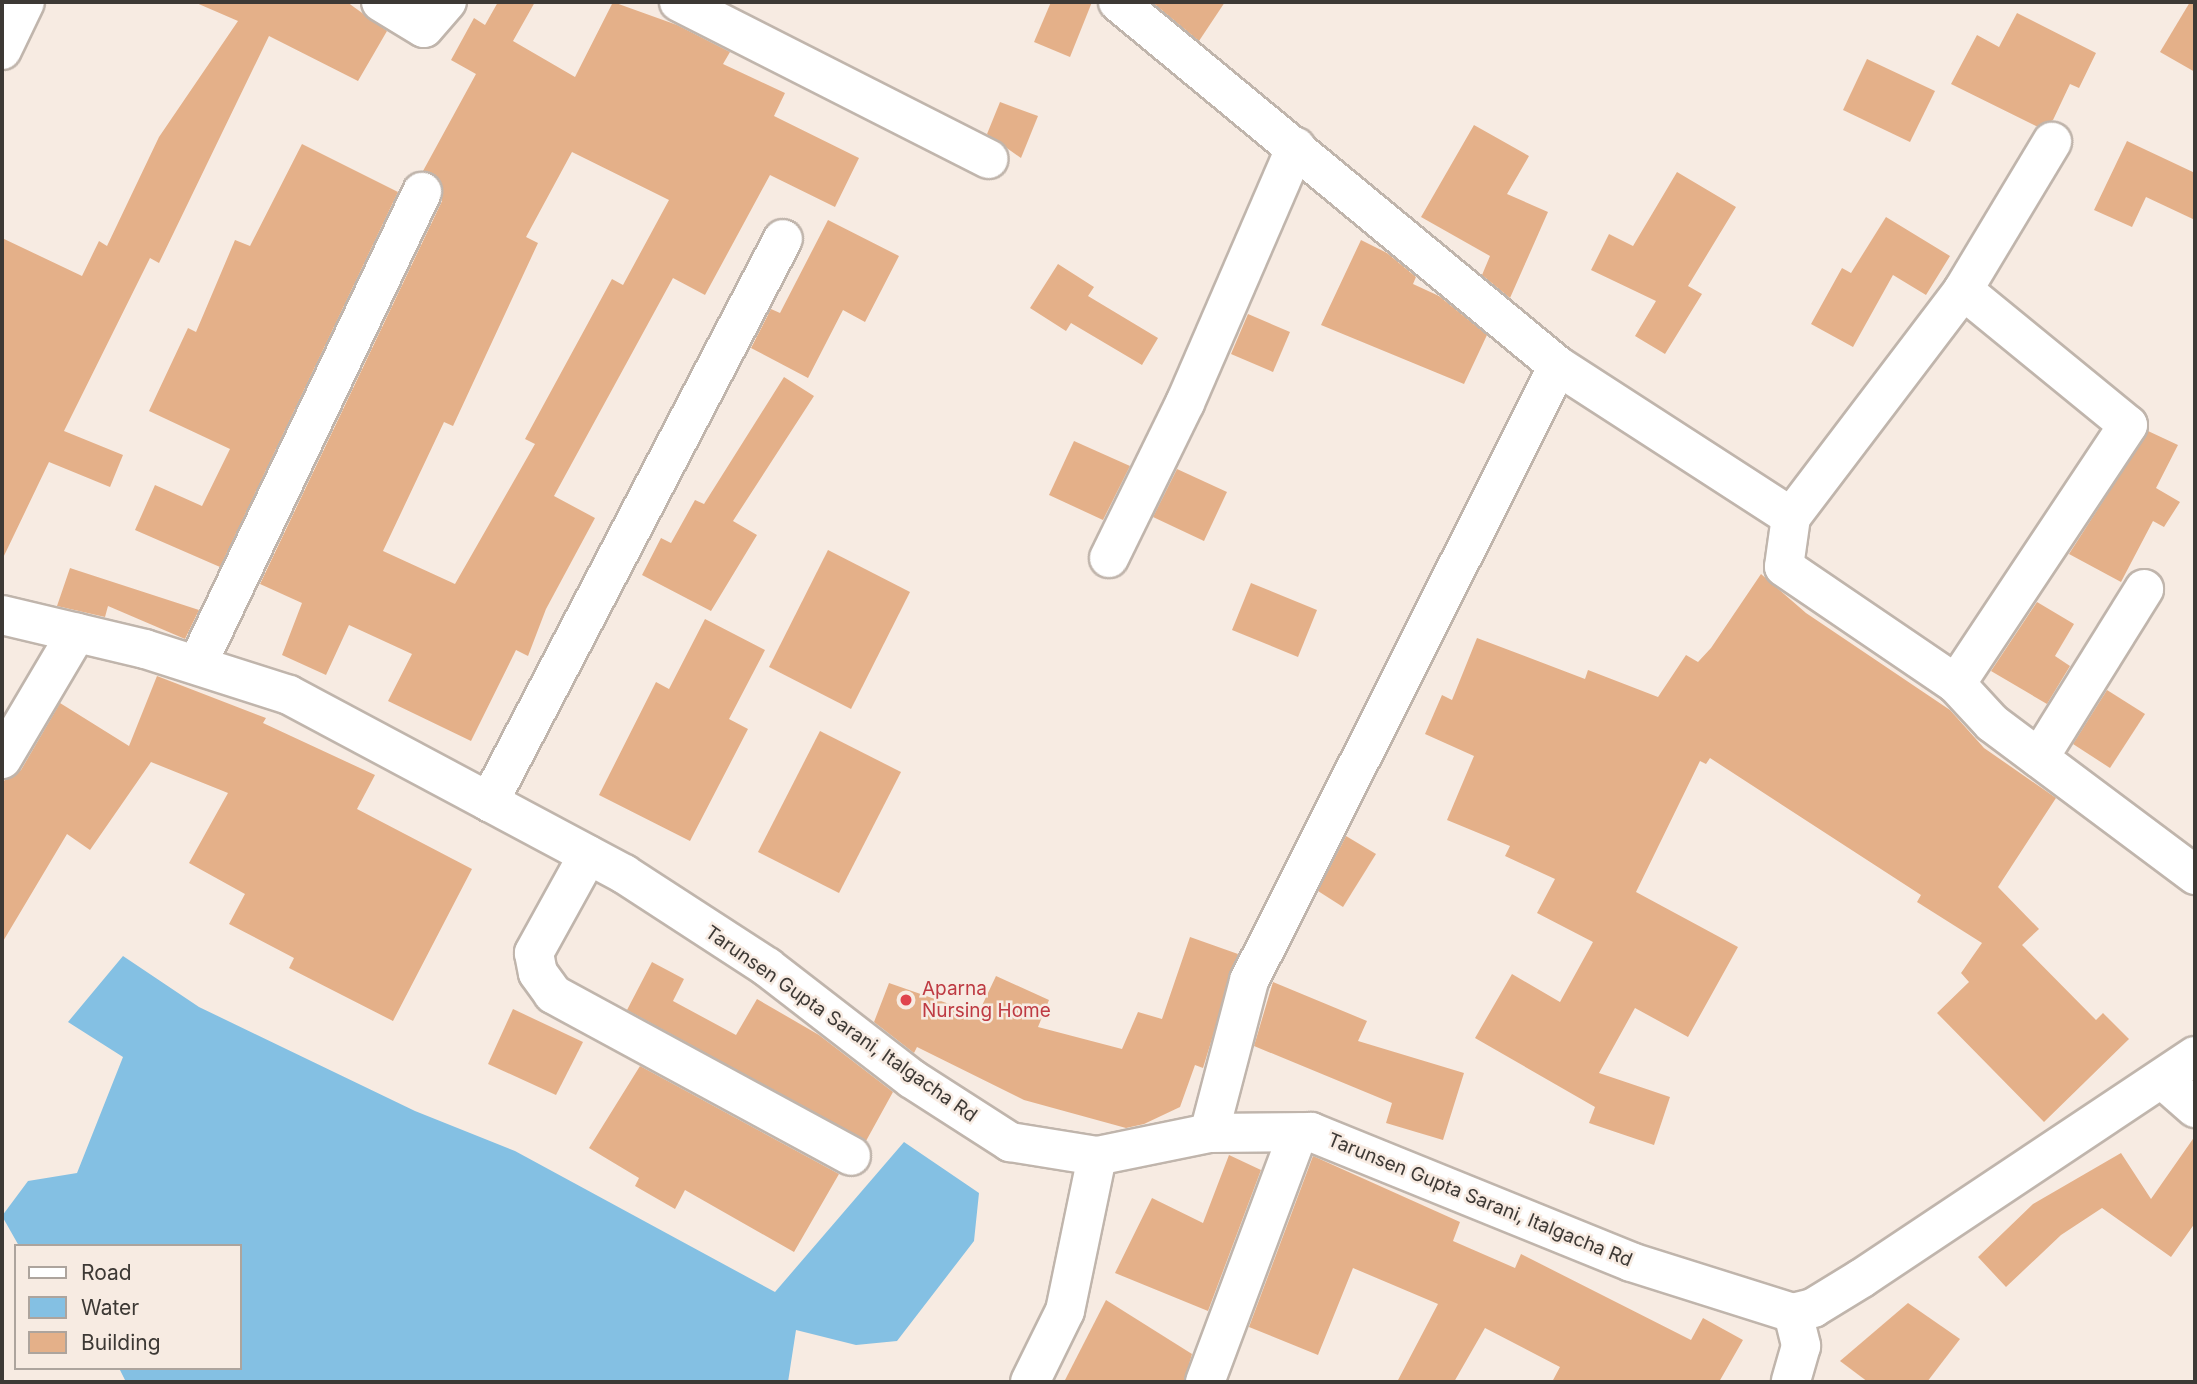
<!DOCTYPE html>
<style>
body{margin:0}
#map{position:relative;width:2197px;height:1384px;overflow:hidden;background:#f7ebe2;font-family:Inter,sans-serif}
div>[style]{position:absolute}
.water>*{inset:0;background:#84c0e3}
.building>*{inset:0;background:#e4b089}
.roads{filter:drop-shadow(2px 0 #c0b5ac) drop-shadow(-2px 0 #c0b5ac) drop-shadow(0 2px #c0b5ac) drop-shadow(0 -2px #c0b5ac)}
.minor>*{height:38px;margin:-19px;padding:0 19px;transform-origin:19px;border-radius:19px;background:#fff}
.tertiary>*{height:38px;margin:-19px;padding:0 19px;transform-origin:19px;border-radius:19px;background:#fff}
.dots>*{width:19px;height:19px;translate:-50% -50%;box-sizing:border-box;border:4px solid #f7ebe2;border-radius:50%}
span{translate:-50% -50%;white-space:nowrap;text-align:center;line-height:1.15;-webkit-text-stroke:5px #f7ebe2;paint-order:stroke}
.health-label{font-size:19px;color:#be3a42}
.left{translate:0 -50%;text-align:left}
.street-label{font-size:19px;color:#3d3935}
.frame{position:absolute;inset:0;border:4px solid #3d3935;pointer-events:none}
.legend{position:absolute;left:14px;top:1244px;width:228px;height:126px;box-sizing:border-box;background:#f7ebe2;border:2px solid #ada49d;margin:0;padding:9px 12px;list-style:none;font-size:21px;color:#3d3935}
.legend li{display:flex;align-items:center;gap:14px;height:35px}
.legend b{width:35px;border:2px solid #ada49d}
</style>
<div id="map">
<div class="water">
<i style="clip-path:polygon(123px 956px,199px 1007px,415px 1111px,515px 1151px,775px 1292px,904px 1142px,979px 1193px,974px 1241px,897px 1341px,856px 1345px,796px 1330px,788px 1382px,126px 1382px,119px 1368px,240px 1368px,240px 1246px,19px 1246px,2px 1216px,28px 1181px,77px 1173px,123px 1057px,68px 1022px)"></i>
</div>
<div class="building">
<i style="clip-path:polygon(194px 2px,347px 2px,387px 31px,358px 81px,269px 36px,159px 263px,150px 258px,64px 431px,123px 455px,110px 487px,49px 462px,2px 560px,2px 238px,82px 276px,99px 241px,107px 246px,159px 137px,238px 21px)"></i>
<i style="clip-path:polygon(evenodd,498px 2px,535px 2px,513px 41px,575px 77px,613px 2px,677px 25px,730px 52px,723px 64px,785px 93px,774px 116px,859px 158px,835px 207px,770px 175px,705px 295px,673px 278px,554px 496px,595px 518px,546px 609px,528px 656px,516px 650px,471px 741px,388px 701px,412px 654px,349px 625px,326px 675px,282px 655px,302px 603px,260px 584px,442px 201px,440px 180px,423px 171px,476px 74px,451px 60px,474px 18px,485px 25px,498px 2px,572px 152px,669px 200px,623px 285px,612px 279px,525px 439px,535px 444px,455px 584px,383px 551px,444px 422px,453px 426px,538px 243px,526px 237px,572px 152px)"></i>
<i style="clip-path:polygon(1051px 2px,1092px 2px,1070px 57px,1034px 42px)"></i>
<i style="clip-path:polygon(1152px 2px,1225px 2px,1199px 41px)"></i>
<i style="clip-path:polygon(2190px 2px,2195px 2px,2195px 72px,2160px 52px)"></i>
<i style="clip-path:polygon(2017px 13px,2096px 53px,2079px 88px,2070px 84px,2053px 120px,2038px 127px,1951px 84px,1977px 35px,1999px 47px)"></i>
<i style="clip-path:polygon(1867px 59px,1935px 91px,1910px 142px,1843px 110px)"></i>
<i style="clip-path:polygon(1000px 102px,1038px 116px,1021px 158px,987px 134px)"></i>
<i style="clip-path:polygon(1474px 125px,1529px 156px,1507px 194px,1548px 212px,1510px 298px,1482px 275px,1490px 256px,1421px 217px)"></i>
<i style="clip-path:polygon(2127px 141px,2195px 173px,2195px 220px,2146px 197px,2132px 227px,2094px 210px)"></i>
<i style="clip-path:polygon(302px 144px,398px 192px,220px 567px,135px 530px,155px 485px,202px 506px,230px 449px,149px 411px,188px 328px,196px 332px,235px 240px,250px 246px)"></i>
<i style="clip-path:polygon(1677px 172px,1736px 207px,1688px 286px,1702px 294px,1665px 354px,1635px 336px,1656px 301px,1591px 270px,1609px 234px,1633px 246px)"></i>
<i style="clip-path:polygon(1886px 217px,1950px 256px,1926px 295px,1893px 275px,1853px 347px,1811px 324px,1842px 268px,1851px 273px)"></i>
<i style="clip-path:polygon(828px 220px,899px 256px,865px 322px,843px 310px,808px 378px,751px 348px,771px 309px,780px 313px)"></i>
<i style="clip-path:polygon(1361px 240px,1387px 253px,1416px 277px,1413px 284px,1439px 296px,1487px 335px,1464px 384px,1321px 325px)"></i>
<i style="clip-path:polygon(1058px 264px,1094px 287px,1088px 296px,1158px 338px,1142px 365px,1071px 323px,1066px 331px,1030px 308px)"></i>
<i style="clip-path:polygon(1248px 314px,1290px 332px,1273px 372px,1231px 354px)"></i>
<i style="clip-path:polygon(784px 377px,814px 396px,733px 521px,757px 535px,711px 611px,642px 575px,661px 538px,671px 543px,695px 500px,704px 504px)"></i>
<i style="clip-path:polygon(2148px 431px,2178px 445px,2156px 488px,2180px 502px,2164px 527px,2153px 521px,2121px 582px,2069px 554px)"></i>
<i style="clip-path:polygon(1074px 441px,1130px 466px,1103px 520px,1049px 495px)"></i>
<i style="clip-path:polygon(1177px 469px,1227px 492px,1204px 541px,1153px 517px)"></i>
<i style="clip-path:polygon(828px 550px,910px 592px,851px 709px,769px 667px)"></i>
<i style="clip-path:polygon(70px 568px,79px 571px,199px 610px,185px 639px,108px 606px,105px 617px,57px 606px)"></i>
<i style="clip-path:polygon(1761px 574px,1806px 613px,1950px 710px,1984px 748px,2056px 798px,1998px 887px,2039px 929px,2022px 945px,2096px 1020px,2103px 1013px,2129px 1039px,2044px 1122px,1937px 1013px,1969px 982px,1961px 973px,1982px 943px,1917px 902px,1921px 895px,1710px 758px,1706px 764px,1700px 761px,1636px 892px,1738px 947px,1688px 1037px,1635px 1008px,1599px 1073px,1670px 1097px,1654px 1145px,1589px 1123px,1595px 1107px,1475px 1038px,1512px 974px,1560px 1002px,1593px 942px,1537px 913px,1555px 879px,1505px 856px,1510px 846px,1447px 820px,1474px 756px,1425px 734px,1442px 695px,1452px 700px,1477px 638px,1585px 679px,1588px 670px,1658px 697px,1686px 655px,1698px 662px,1711px 648px)"></i>
<i style="clip-path:polygon(1251px 583px,1317px 610px,1298px 657px,1232px 630px)"></i>
<i style="clip-path:polygon(2037px 602px,2074px 624px,2055px 656px,2070px 666px,2047px 704px,1991px 671px)"></i>
<i style="clip-path:polygon(705px 619px,765px 650px,729px 719px,748px 729px,690px 841px,599px 795px,656px 682px,669px 689px)"></i>
<i style="clip-path:polygon(157px 676px,266px 718px,263px 723px,375px 775px,357px 809px,472px 869px,393px 1021px,289px 968px,294px 958px,229px 924px,245px 894px,189px 863px,228px 793px,151px 762px,90px 850px,67px 834px,2px 943px,2px 782px,21px 770px,60px 703px,129px 746px)"></i>
<i style="clip-path:polygon(2107px 690px,2145px 714px,2110px 768px,2073px 744px)"></i>
<i style="clip-path:polygon(820px 731px,901px 772px,839px 893px,758px 852px)"></i>
<i style="clip-path:polygon(1346px 836px,1376px 854px,1343px 907px,1318px 891px)"></i>
<i style="clip-path:polygon(1190px 937px,1238px 954px,1203px 1068px,1195px 1065px,1180px 1107px,1144px 1124px,1126px 1128px,1024px 1100px,917px 1047px,914px 1053px,874px 1022px,889px 983px,978px 1014px,996px 976px,1049px 1000px,1038px 1027px,1122px 1049px,1138px 1012px,1162px 1019px)"></i>
<i style="clip-path:polygon(652px 962px,684px 979px,673px 1001px,736px 1035px,757px 999px,819px 1035px,893px 1092px,866px 1141px,627px 1010px)"></i>
<i style="clip-path:polygon(1273px 982px,1367px 1021px,1358px 1041px,1464px 1073px,1443px 1140px,1386px 1123px,1392px 1103px,1254px 1046px)"></i>
<i style="clip-path:polygon(513px 1009px,583px 1042px,556px 1095px,488px 1064px)"></i>
<i style="clip-path:polygon(640px 1066px,839px 1174px,794px 1252px,685px 1190px,675px 1209px,635px 1186px,639px 1178px,589px 1148px)"></i>
<i style="clip-path:polygon(2195px 1136px,2195px 1223px,2171px 1257px,2102px 1208px,2061px 1235px,2006px 1287px,1978px 1257px,2033px 1204px,2121px 1153px,2151px 1199px)"></i>
<i style="clip-path:polygon(1229px 1155px,1261px 1170px,1208px 1311px,1115px 1273px,1152px 1198px,1203px 1223px)"></i>
<i style="clip-path:polygon(1313px 1156px,1460px 1222px,1453px 1241px,1515px 1268px,1521px 1254px,1691px 1340px,1703px 1318px,1743px 1340px,1719px 1382px,1552px 1382px,1560px 1367px,1485px 1328px,1454px 1382px,1397px 1382px,1438px 1304px,1353px 1268px,1318px 1355px,1249px 1327px)"></i>
<i style="clip-path:polygon(1106px 1300px,1192px 1354px,1184px 1382px,1064px 1382px)"></i>
<i style="clip-path:polygon(1908px 1303px,1960px 1339px,1927px 1382px,1868px 1382px,1840px 1361px)"></i>
</div>
<div class="roads">
<div class="minor">
<i style="left:381px;top:2px;width:50px;rotate:31.2deg"></i>
<i style="left:424px;top:28px;width:35px;rotate:-49deg"></i>
<i style="left:679px;top:2px;width:347px;rotate:26.9deg"></i>
<i style="left:1118px;top:2px;width:571px;rotate:39.6deg"></i>
<i style="left:1558px;top:366px;width:688px;rotate:116.68deg"></i>
<i style="left:1249px;top:981px;width:157px;rotate:104.7deg"></i>
<i style="left:2px;top:50px;width:53px;rotate:-64.4deg"></i>
<i style="left:1963px;top:290px;width:173px;rotate:-59deg"></i>
<i style="left:1558px;top:366px;width:278px;rotate:32.9deg"></i>
<i style="left:1791px;top:517px;width:50px;rotate:98deg"></i>
<i style="left:1784px;top:567px;width:208px;rotate:34.2deg"></i>
<i style="left:1791px;top:517px;width:285px;rotate:-52.8deg"></i>
<i style="left:1963px;top:290px;width:213px;rotate:39.3deg"></i>
<i style="left:2128px;top:425px;width:311px;rotate:123.6deg"></i>
<i style="left:1956px;top:684px;width:53px;rotate:47.3deg"></i>
<i style="left:1992px;top:723px;width:254px;rotate:36.8deg"></i>
<i style="left:1109px;top:558px;width:173px;rotate:-63.9deg"></i>
<i style="left:1185px;top:403px;width:279px;rotate:-66.6deg"></i>
<i style="left:197px;top:665px;width:524px;rotate:-64.56deg"></i>
<i style="left:2039px;top:758px;width:199px;rotate:-58.1deg"></i>
<i style="left:2px;top:759px;width:147px;rotate:-59.4deg"></i>
<i style="left:489px;top:802px;width:635px;rotate:-62.43deg"></i>
<i style="left:588px;top:855px;width:112px;rotate:118.9deg"></i>
<i style="left:534px;top:953px;width:20px;rotate:79deg"></i>
<i style="left:538px;top:973px;width:26px;rotate:54deg"></i>
<i style="left:553px;top:994px;width:339px;rotate:28.5deg"></i>
<i style="left:2162px;top:1079px;width:44px;rotate:41.3deg"></i>
<i style="left:1030px;top:1382px;width:79px;rotate:-63.8deg"></i>
<i style="left:1065px;top:1311px;width:158px;rotate:-78.3deg"></i>
<i style="left:1205px;top:1382px;width:266px;rotate:-69.5deg"></i>
</div>
<div class="tertiary">
<i style="left:2px;top:615px;width:147px;rotate:13.4deg"></i>
<i style="left:145px;top:649px;width:151px;rotate:17.7deg"></i>
<i style="left:289px;top:695px;width:380px;rotate:28.1deg"></i>
<i style="left:624px;top:874px;width:171px;rotate:33deg"></i>
<i style="left:767px;top:967px;width:183px;rotate:37.7deg"></i>
<i style="left:912px;top:1079px;width:117px;rotate:32.7deg"></i>
<i style="left:1010px;top:1142px;width:88px;rotate:9.1deg"></i>
<i style="left:1097px;top:1156px;width:114px;rotate:-11.6deg"></i>
<i style="left:1209px;top:1133px;width:102px;rotate:-0.6deg"></i>
<i style="left:1311px;top:1132px;width:345px;rotate:22.1deg"></i>
<i style="left:1631px;top:1262px;width:170px;rotate:17.5deg"></i>
<i style="left:1793px;top:1313px;width:34px;rotate:76deg"></i>
<i style="left:1801px;top:1346px;width:37px;rotate:106deg"></i>
<i style="left:1793px;top:1313px;width:21px;rotate:-14deg"></i>
<i style="left:1813px;top:1308px;width:57px;rotate:-31.5deg"></i>
<i style="left:1862px;top:1278px;width:400px;rotate:-33.7deg"></i>
</div>
</div>
<div class="dots">
<i style="left:906px;top:1000px;background:#e0444e"></i>
</div>
<div class="health-label">
<span class="left" style="left:922px;top:1000px">Aparna<br>Nursing Home</span>
</div>
<div class="street-label">
<span style="left:841px;top:1024px;rotate:35deg">Tarunsen Gupta Sarani, Italgacha Rd</span>
<span style="left:1480px;top:1200px;rotate:22deg">Tarunsen Gupta Sarani, Italgacha Rd</span>
</div>
<div class="frame"></div>
<ul class="legend">
<li><b style="height:9px;background:#fff"></b>Road</li>
<li><b style="height:19px;background:#84c0e3"></b>Water</li>
<li><b style="height:19px;background:#e4b089"></b>Building</li>
</ul>
</div>
